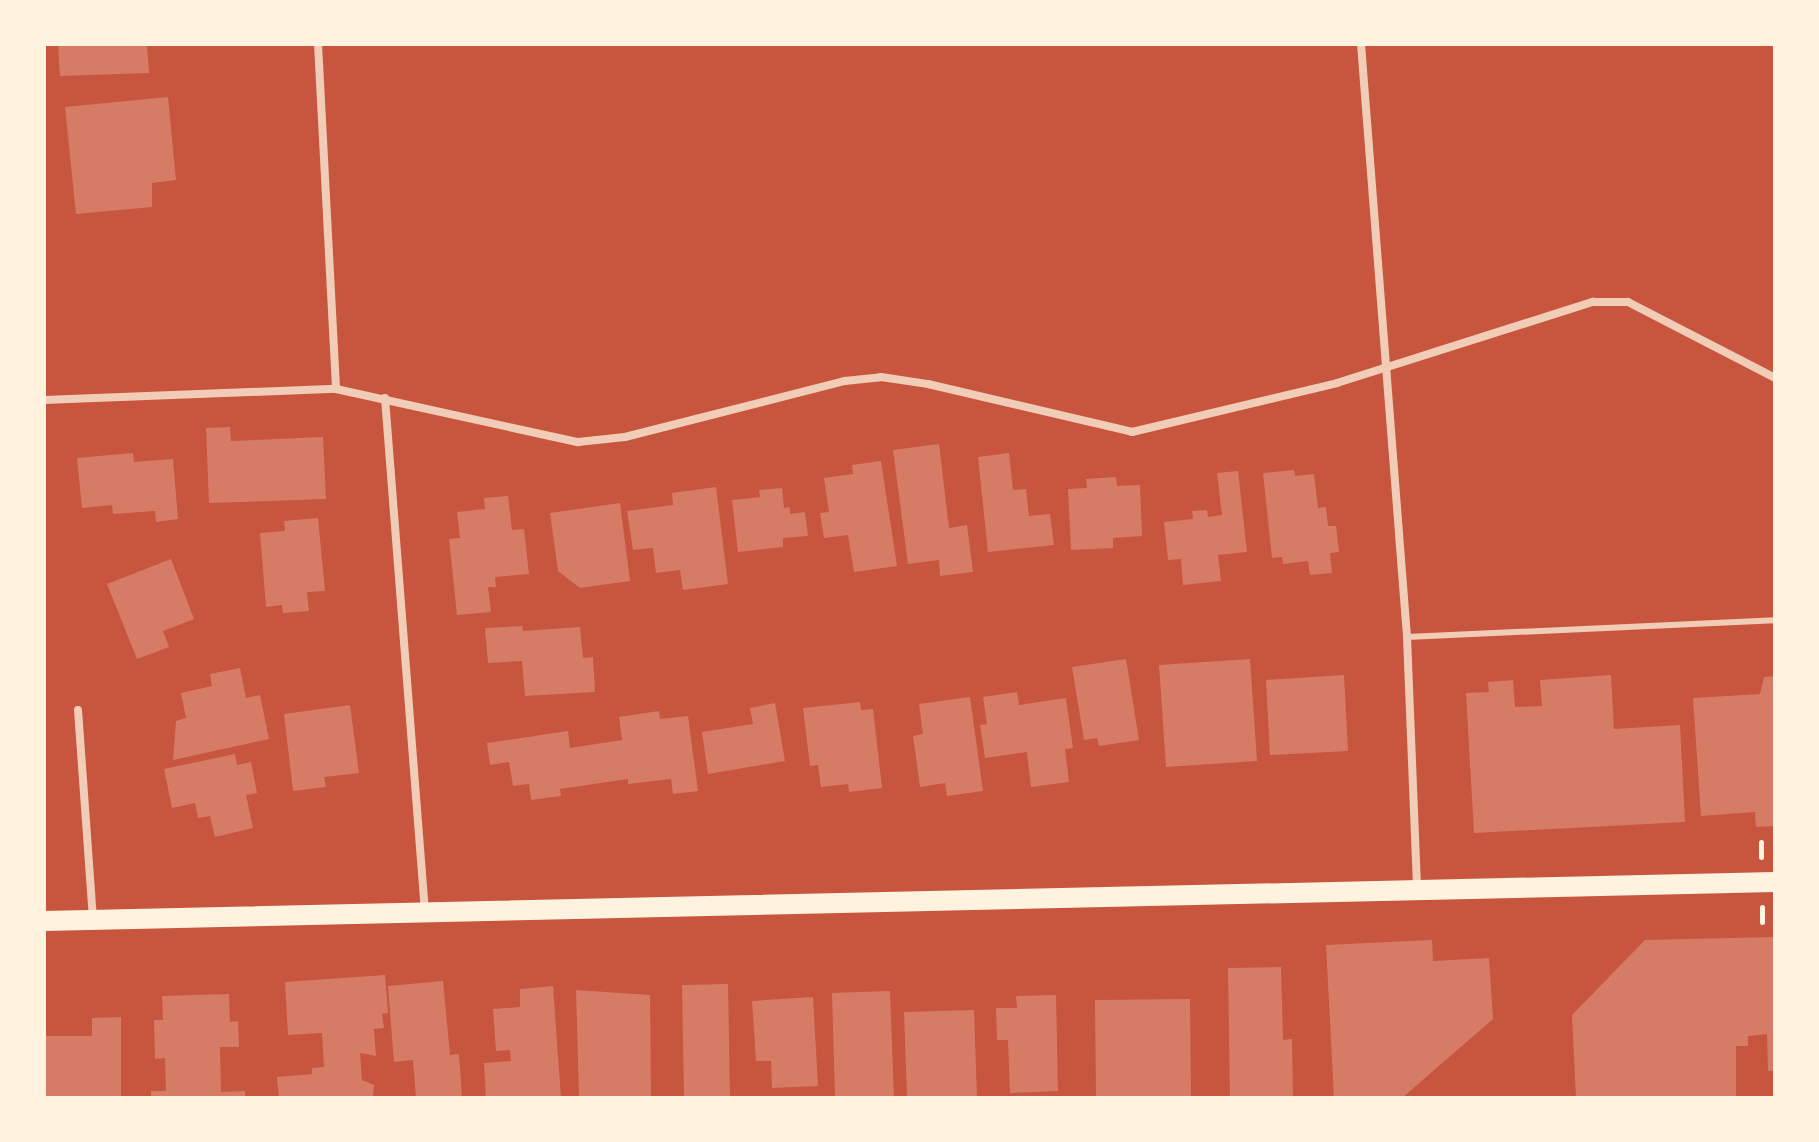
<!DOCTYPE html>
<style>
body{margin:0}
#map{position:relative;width:1819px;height:1142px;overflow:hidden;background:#c8553d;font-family:"Nunito Sans",sans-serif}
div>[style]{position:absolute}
.building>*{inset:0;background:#d67c66}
.path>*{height:5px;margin:-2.5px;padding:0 2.5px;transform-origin:2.5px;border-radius:2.5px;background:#fff3e0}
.service>*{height:6px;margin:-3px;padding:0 3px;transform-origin:3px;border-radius:3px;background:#f1ccb7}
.minor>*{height:8px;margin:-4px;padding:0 4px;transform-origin:4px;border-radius:4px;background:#f1ccb7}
.primary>*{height:20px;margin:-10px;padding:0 10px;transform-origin:10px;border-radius:10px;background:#fff3e0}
span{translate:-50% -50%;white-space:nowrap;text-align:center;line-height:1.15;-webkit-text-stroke:7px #fff3e0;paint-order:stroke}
.frame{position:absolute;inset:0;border:46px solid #fff3e0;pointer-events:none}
</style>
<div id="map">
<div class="building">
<i style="clip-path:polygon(58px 44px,147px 44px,149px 73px,60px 76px)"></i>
<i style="clip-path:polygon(168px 97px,176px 180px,152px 183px,152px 207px,76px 214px,65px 107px)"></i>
<i style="clip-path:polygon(230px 427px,231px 441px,323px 437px,326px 499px,209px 503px,206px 428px)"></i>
<i style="clip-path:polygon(939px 444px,949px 528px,967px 525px,973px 572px,940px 576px,939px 560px,908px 564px,893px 450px)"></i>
<i style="clip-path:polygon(133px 453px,134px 462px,173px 459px,178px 519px,156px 522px,155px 511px,113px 514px,112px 505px,82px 508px,77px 458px)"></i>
<i style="clip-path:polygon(1009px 453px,1013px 490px,1026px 489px,1029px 516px,1050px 514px,1054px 545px,988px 552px,978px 457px)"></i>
<i style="clip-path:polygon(881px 461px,897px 566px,854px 572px,848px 535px,824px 538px,820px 513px,829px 512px,824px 478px,853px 474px,852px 465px)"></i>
<i style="clip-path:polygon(1294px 470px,1295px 476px,1314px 474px,1318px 508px,1326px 507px,1328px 526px,1336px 526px,1339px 552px,1330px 553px,1332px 573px,1310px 575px,1308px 561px,1283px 564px,1282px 557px,1272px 558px,1263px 473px)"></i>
<i style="clip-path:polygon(1238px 471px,1247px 552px,1218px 555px,1221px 581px,1183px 585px,1181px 559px,1168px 560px,1164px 522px,1193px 519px,1192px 511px,1207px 510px,1208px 517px,1222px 515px,1217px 473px)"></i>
<i style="clip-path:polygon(1116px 477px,1117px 486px,1140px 485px,1142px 536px,1113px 538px,1113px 548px,1071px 550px,1068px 489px,1087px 488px,1086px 479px)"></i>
<i style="clip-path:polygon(716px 487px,728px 584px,683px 590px,680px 570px,656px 573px,653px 548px,633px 550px,627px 511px,673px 505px,672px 493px)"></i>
<i style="clip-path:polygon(782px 488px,784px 508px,790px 507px,790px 514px,805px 512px,808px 536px,783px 538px,783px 547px,738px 552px,732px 500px,760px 497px,759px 490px)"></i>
<i style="clip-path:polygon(508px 496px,512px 530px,524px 529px,529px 574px,495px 577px,496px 587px,488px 587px,491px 612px,457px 615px,449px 539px,460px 538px,457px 512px,485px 509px,484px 498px)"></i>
<i style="clip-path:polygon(620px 503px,630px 581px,580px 588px,558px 571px,550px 513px)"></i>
<i style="clip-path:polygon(318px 518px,325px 591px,307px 592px,309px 611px,283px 613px,282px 605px,266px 607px,260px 533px,285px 531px,284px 521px)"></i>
<i style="clip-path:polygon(171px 559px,194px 619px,163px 631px,169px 647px,137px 659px,107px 584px)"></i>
<i style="clip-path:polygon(522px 626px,523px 631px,580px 627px,583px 658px,593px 657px,595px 692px,525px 696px,522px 661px,488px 663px,485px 628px)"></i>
<i style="clip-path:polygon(1126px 659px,1139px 740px,1099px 746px,1097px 738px,1084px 740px,1072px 667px)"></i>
<i style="clip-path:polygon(1250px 659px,1257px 761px,1166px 767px,1159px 665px)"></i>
<i style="clip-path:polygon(240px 668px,246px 698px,260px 695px,269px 739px,173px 760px,176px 721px,186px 718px,181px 693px,212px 686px,210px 674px)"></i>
<i style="clip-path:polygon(1344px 675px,1348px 751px,1270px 755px,1266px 680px)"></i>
<i style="clip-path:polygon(1611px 675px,1614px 729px,1680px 725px,1685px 822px,1474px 833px,1466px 693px,1489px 692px,1488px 682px,1513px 680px,1515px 707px,1542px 706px,1540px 680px)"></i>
<i style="clip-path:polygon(1775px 676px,1775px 826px,1756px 827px,1755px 812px,1701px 816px,1693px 698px,1760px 694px,1764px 677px)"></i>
<i style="clip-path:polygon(1017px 692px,1019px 705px,1066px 698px,1073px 748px,1065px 749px,1069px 782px,1031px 787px,1027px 752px,985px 758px,980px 725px,987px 724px,983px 697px)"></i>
<i style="clip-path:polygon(970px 697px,983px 791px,947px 796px,945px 783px,920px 787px,913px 736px,923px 734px,919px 704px)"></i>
<i style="clip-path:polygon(860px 702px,861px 710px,873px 709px,882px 788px,849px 792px,848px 784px,821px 787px,818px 765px,810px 766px,803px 708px)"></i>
<i style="clip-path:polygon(775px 703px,785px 761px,708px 774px,702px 732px,753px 724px,750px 708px)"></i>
<i style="clip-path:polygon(350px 705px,359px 773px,324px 777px,326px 787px,293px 791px,284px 714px)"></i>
<i style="clip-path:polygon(659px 711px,660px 719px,688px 716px,698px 791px,673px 794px,671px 779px,628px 784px,628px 779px,560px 789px,561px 796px,531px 800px,529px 784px,513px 786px,509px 762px,490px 765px,487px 743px,568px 731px,570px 748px,622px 740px,619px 717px)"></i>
<i style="clip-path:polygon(235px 754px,237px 765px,251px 762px,257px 793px,246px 795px,253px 828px,215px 837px,210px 816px,198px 818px,195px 803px,172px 808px,164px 769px)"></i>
<i style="clip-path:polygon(1775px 937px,1775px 1071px,1768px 1071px,1767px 1034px,1748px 1036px,1748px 1046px,1736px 1046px,1736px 1098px,1576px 1098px,1572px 1015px,1645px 940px)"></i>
<i style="clip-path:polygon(1432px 940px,1433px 961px,1489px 958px,1493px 1019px,1402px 1098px,1334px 1098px,1326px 945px)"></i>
<i style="clip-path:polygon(1281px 967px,1283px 1040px,1292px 1039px,1293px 1098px,1230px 1098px,1228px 968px)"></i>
<i style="clip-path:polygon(385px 975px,388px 1013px,382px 1014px,384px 1028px,374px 1029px,376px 1056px,360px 1053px,362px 1080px,374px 1085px,373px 1098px,279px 1098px,277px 1077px,312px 1074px,312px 1068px,324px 1067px,322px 1033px,288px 1035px,285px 982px)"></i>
<i style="clip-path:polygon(443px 981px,450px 1055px,459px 1054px,462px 1098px,416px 1098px,413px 1060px,394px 1062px,388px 986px)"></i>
<i style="clip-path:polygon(728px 984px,730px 1098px,684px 1098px,682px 985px)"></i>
<i style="clip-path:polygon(553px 986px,561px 1098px,486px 1098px,484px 1063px,511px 1061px,510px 1050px,496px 1051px,493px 1009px,520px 1007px,520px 989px)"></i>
<i style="clip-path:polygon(576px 990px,650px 995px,651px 1098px,579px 1098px)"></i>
<i style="clip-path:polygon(890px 991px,894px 1098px,835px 1098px,832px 993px)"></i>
<i style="clip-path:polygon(229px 994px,230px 1022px,238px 1021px,239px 1047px,220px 1047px,221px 1092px,245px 1091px,245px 1098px,151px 1098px,151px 1091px,166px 1091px,165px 1058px,155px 1059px,154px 1020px,163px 1020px,162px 996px)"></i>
<i style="clip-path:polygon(1056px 995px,1058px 1091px,1010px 1093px,1008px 1040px,997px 1040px,996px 1008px,1017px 1008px,1016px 996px)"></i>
<i style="clip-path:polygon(813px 997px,818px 1086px,772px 1088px,771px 1061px,756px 1061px,752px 1001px)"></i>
<i style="clip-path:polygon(1190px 999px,1191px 1098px,1096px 1098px,1095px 1000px)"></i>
<i style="clip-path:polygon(974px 1010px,977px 1098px,907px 1098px,904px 1012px)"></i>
<i style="clip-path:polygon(121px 1017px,121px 1098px,44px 1098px,44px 1036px,92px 1036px,92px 1018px)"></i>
</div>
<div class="path">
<i style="left:1761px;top:842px;width:15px;rotate:90deg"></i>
<i style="left:1762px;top:907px;width:15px;rotate:90deg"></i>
</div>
<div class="service">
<i style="left:1407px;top:637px;width:368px;rotate:-2.6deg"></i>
</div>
<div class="minor">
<i style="left:318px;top:44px;width:345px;rotate:87deg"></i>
<i style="left:1361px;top:44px;width:595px;rotate:85.56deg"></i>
<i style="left:1407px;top:637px;width:252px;rotate:87.7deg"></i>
<i style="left:385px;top:398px;width:516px;rotate:85.55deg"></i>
<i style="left:44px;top:400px;width:292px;rotate:-2.2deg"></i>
<i style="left:336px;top:389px;width:248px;rotate:12.4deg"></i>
<i style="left:578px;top:442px;width:47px;rotate:-6.1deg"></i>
<i style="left:625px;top:437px;width:227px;rotate:-14.3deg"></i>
<i style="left:845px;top:381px;width:36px;rotate:-6deg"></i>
<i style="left:881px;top:377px;width:48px;rotate:8.5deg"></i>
<i style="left:928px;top:384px;width:210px;rotate:13.2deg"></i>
<i style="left:1132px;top:432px;width:211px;rotate:-13.4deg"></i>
<i style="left:1337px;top:383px;width:269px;rotate:-17.6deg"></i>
<i style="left:1593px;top:302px;width:35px"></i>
<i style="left:1628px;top:302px;width:165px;rotate:27.3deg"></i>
<i style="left:78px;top:710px;width:211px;rotate:85.9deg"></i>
</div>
<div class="primary">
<i style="left:44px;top:921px;width:1731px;rotate:-1.29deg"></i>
</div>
<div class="frame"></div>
</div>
